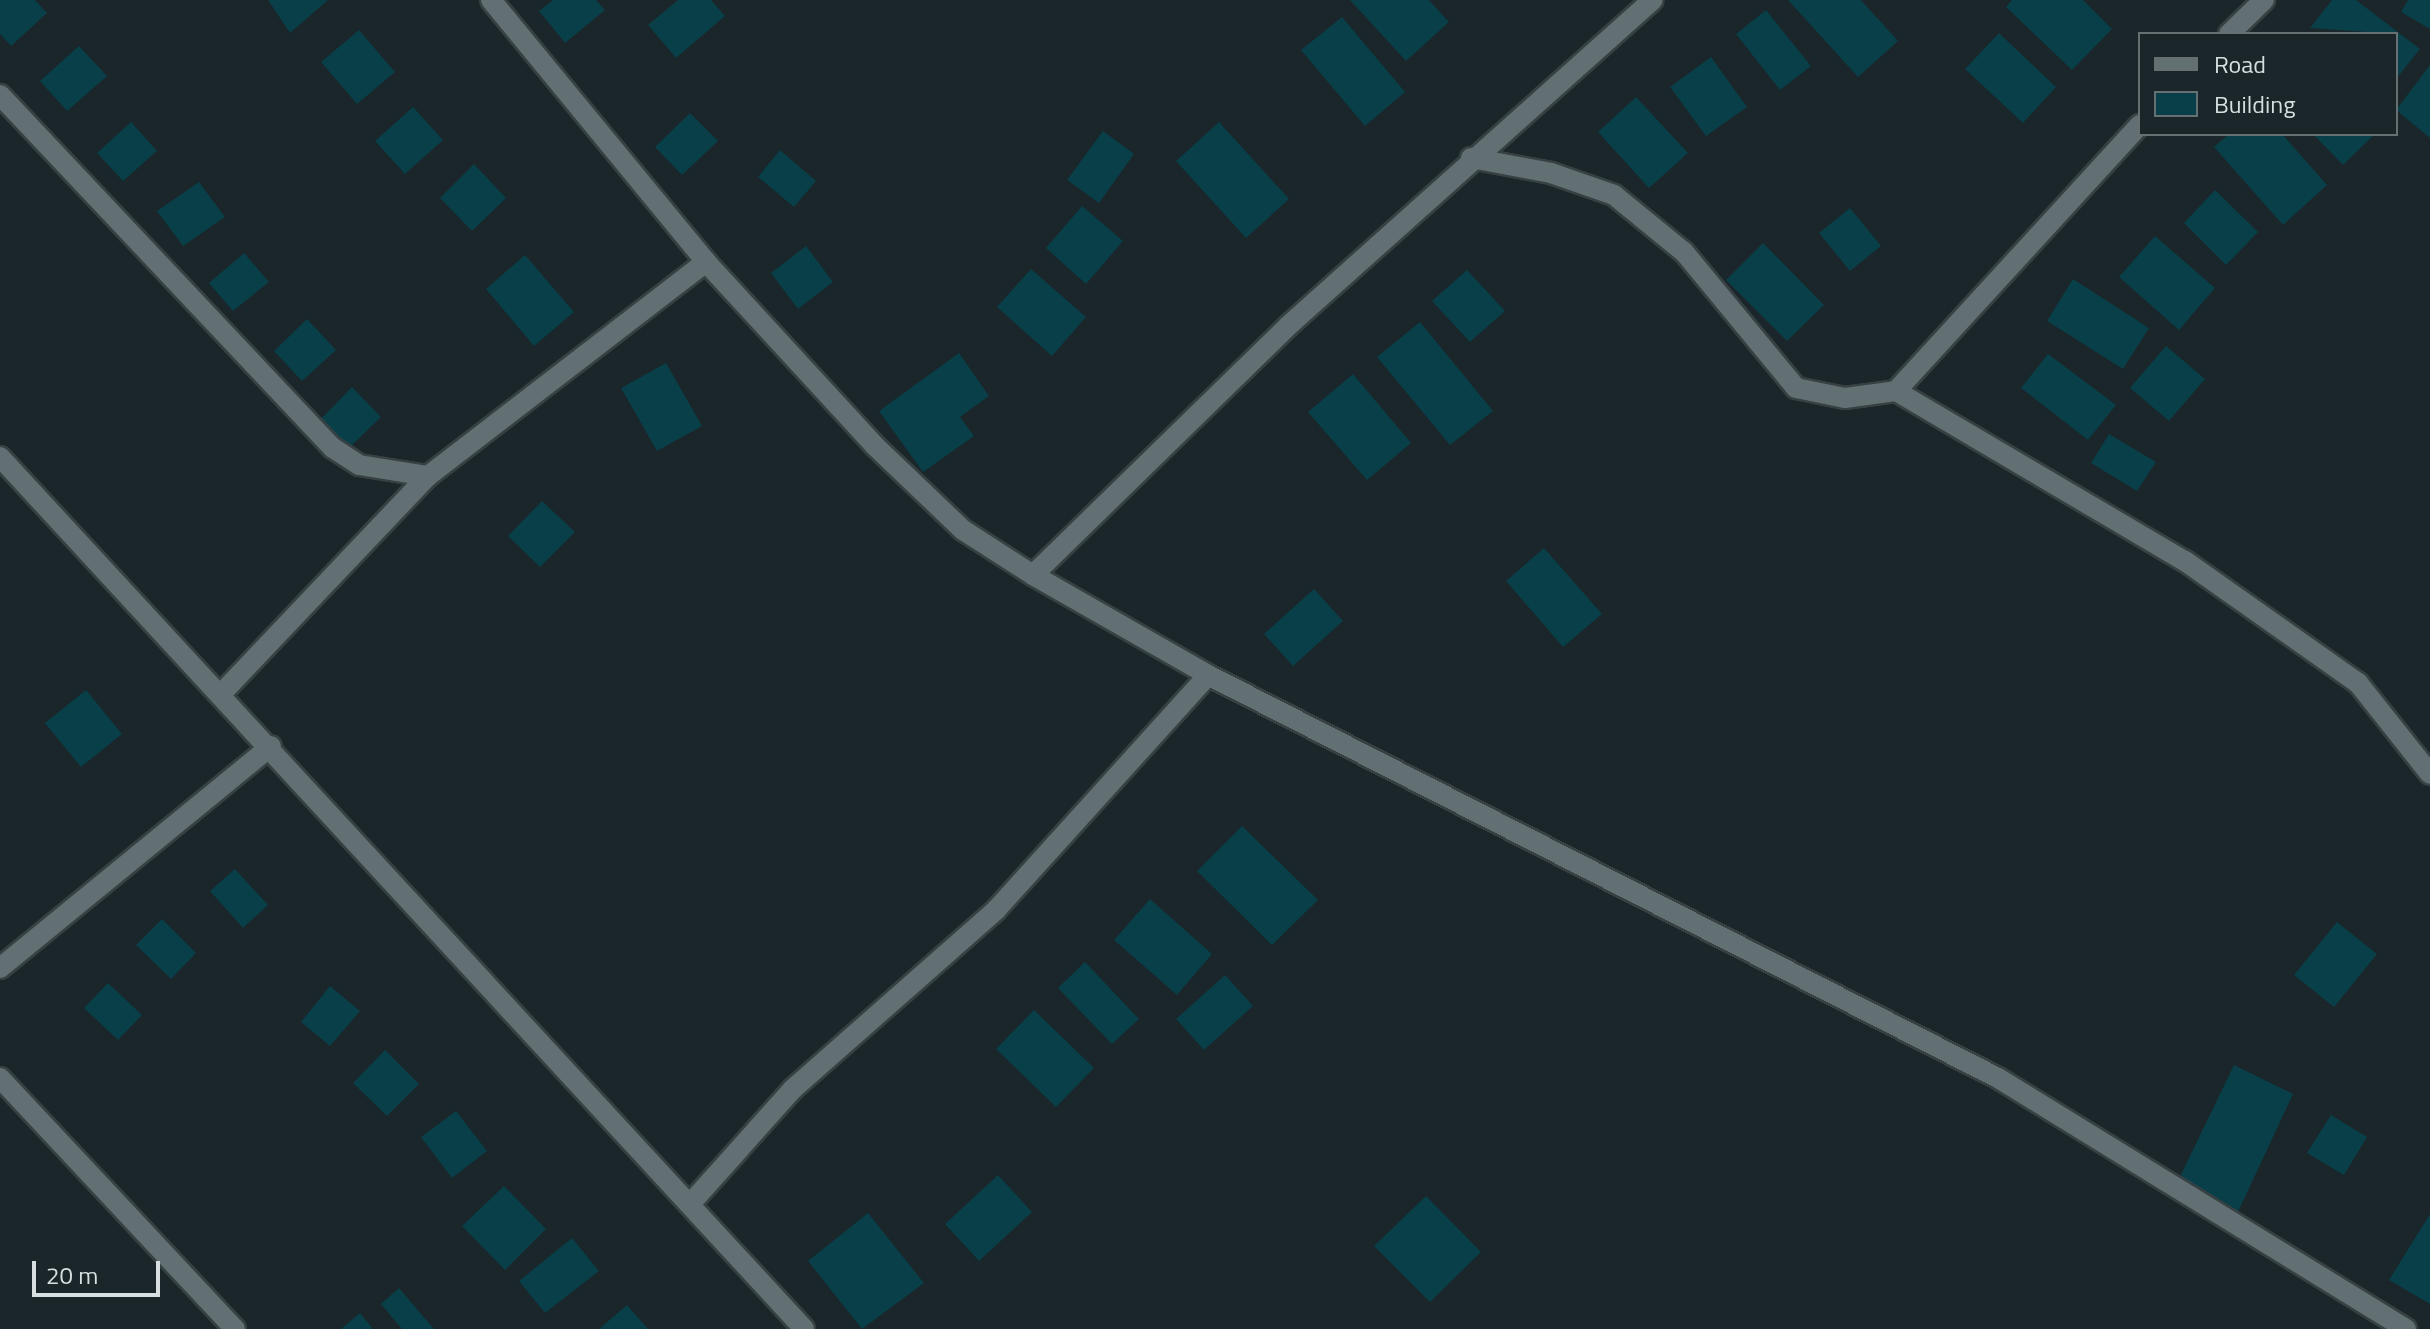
<!DOCTYPE html>
<style>
body{margin:0}
#map{position:relative;width:2430px;height:1329px;overflow:hidden;background:#1a2629;font-family:"Titillium Web",sans-serif}
div>[style]{position:absolute}
.building>*{inset:0;background:#093f49}
.roads{filter:drop-shadow(2px 0 #374144) drop-shadow(-2px 0 #374144) drop-shadow(0 2px #374144) drop-shadow(0 -2px #374144)}
.street>*{height:20px;margin:-10px;padding:0 10px;transform-origin:10px;border-radius:10px;background:#627074}
span{translate:-50% -50%;white-space:nowrap;text-align:center;line-height:1.15;-webkit-text-stroke:6px #1a2629;paint-order:stroke}
.legend{position:absolute;left:2138px;top:32px;width:260px;height:104px;box-sizing:border-box;background:#1a2629;border:2px solid #667073;margin:0;padding:10px 14px;list-style:none;font-size:24px;color:#d7dfe1}
.legend li{display:flex;align-items:center;gap:16px;height:40px}
.legend b{width:40px;border:2px solid #667073}
.scale{position:absolute;left:32px;top:1261px;width:128px;height:36px;box-sizing:border-box;border:4px solid #d7dfe1;border-top:0;padding-left:10px;font-size:24px;line-height:28px;white-space:nowrap;color:#d7dfe1;-webkit-text-stroke:6px #1a2629;paint-order:stroke}
</style>
<div id="map">
<div class="building">
<i style="clip-path:polygon(0 0,35px 0,47px 13px,11px 46px,0 34px)"></i>
<i style="clip-path:polygon(268px 0,328px 0,290px 33px)"></i>
<i style="clip-path:polygon(553px 0,596px 0,605px 10px,565px 43px,539px 11px)"></i>
<i style="clip-path:polygon(678px 0,711px 0,725px 16px,676px 58px,648px 25px)"></i>
<i style="clip-path:polygon(1350px 0,1429px 0,1449px 22px,1406px 61px)"></i>
<i style="clip-path:polygon(1788px 0,1861px 0,1898px 41px,1858px 77px)"></i>
<i style="clip-path:polygon(2012px 0,2083px 0,2112px 29px,2072px 70px,2006px 7px)"></i>
<i style="clip-path:polygon(2332px 0,2356px 0,2420px 49px,2396px 79px,2396px 34px,2310px 28px)"></i>
<i style="clip-path:polygon(2408px 0,2430px 0,2430px 29px,2401px 12px)"></i>
<i style="clip-path:polygon(1766px 10px,1811px 66px,1780px 90px,1736px 34px)"></i>
<i style="clip-path:polygon(1342px 17px,1405px 92px,1365px 126px,1301px 50px)"></i>
<i style="clip-path:polygon(359px 30px,395px 72px,357px 104px,321px 62px)"></i>
<i style="clip-path:polygon(1999px 33px,2056px 87px,2023px 123px,1965px 69px)"></i>
<i style="clip-path:polygon(79px 46px,107px 76px,67px 111px,40px 81px)"></i>
<i style="clip-path:polygon(1711px 57px,1747px 107px,1706px 136px,1670px 87px)"></i>
<i style="clip-path:polygon(2430px 65px,2430px 138px,2396px 110px)"></i>
<i style="clip-path:polygon(1636px 97px,1688px 153px,1649px 188px,1598px 132px)"></i>
<i style="clip-path:polygon(413px 107px,443px 140px,405px 174px,375px 141px)"></i>
<i style="clip-path:polygon(690px 113px,718px 141px,682px 175px,655px 147px)"></i>
<i style="clip-path:polygon(131px 122px,157px 151px,123px 181px,97px 153px)"></i>
<i style="clip-path:polygon(1219px 122px,1289px 199px,1246px 238px,1176px 161px)"></i>
<i style="clip-path:polygon(1103px 131px,1134px 154px,1099px 203px,1067px 180px)"></i>
<i style="clip-path:polygon(2229px 134px,2282px 134px,2327px 185px,2283px 225px,2214px 147px)"></i>
<i style="clip-path:polygon(2313px 134px,2375px 134px,2343px 165px)"></i>
<i style="clip-path:polygon(780px 150px,816px 181px,794px 207px,758px 177px)"></i>
<i style="clip-path:polygon(474px 164px,506px 198px,472px 231px,440px 198px)"></i>
<i style="clip-path:polygon(199px 182px,225px 217px,183px 246px,157px 211px)"></i>
<i style="clip-path:polygon(2215px 190px,2258px 232px,2226px 265px,2184px 223px)"></i>
<i style="clip-path:polygon(1082px 206px,1123px 241px,1086px 284px,1046px 248px)"></i>
<i style="clip-path:polygon(1850px 208px,1881px 246px,1850px 271px,1819px 233px)"></i>
<i style="clip-path:polygon(2155px 236px,2215px 288px,2179px 330px,2119px 277px)"></i>
<i style="clip-path:polygon(1763px 243px,1824px 305px,1787px 341px,1726px 280px)"></i>
<i style="clip-path:polygon(806px 246px,833px 282px,798px 309px,771px 273px)"></i>
<i style="clip-path:polygon(244px 253px,269px 282px,233px 311px,209px 283px)"></i>
<i style="clip-path:polygon(525px 255px,574px 312px,534px 346px,486px 289px)"></i>
<i style="clip-path:polygon(1031px 269px,1086px 317px,1052px 356px,997px 307px)"></i>
<i style="clip-path:polygon(1467px 270px,1505px 311px,1470px 342px,1432px 301px)"></i>
<i style="clip-path:polygon(2073px 279px,2149px 328px,2123px 369px,2047px 321px)"></i>
<i style="clip-path:polygon(307px 319px,336px 350px,302px 381px,274px 351px)"></i>
<i style="clip-path:polygon(1420px 322px,1493px 411px,1450px 445px,1377px 357px)"></i>
<i style="clip-path:polygon(2166px 346px,2205px 379px,2169px 421px,2130px 388px)"></i>
<i style="clip-path:polygon(959px 353px,989px 396px,960px 417px,974px 436px,923px 472px,879px 411px)"></i>
<i style="clip-path:polygon(2048px 354px,2116px 405px,2088px 440px,2021px 388px)"></i>
<i style="clip-path:polygon(666px 363px,702px 426px,657px 451px,621px 388px)"></i>
<i style="clip-path:polygon(1353px 374px,1411px 443px,1367px 480px,1308px 412px)"></i>
<i style="clip-path:polygon(352px 387px,381px 417px,348px 449px,320px 420px)"></i>
<i style="clip-path:polygon(2109px 434px,2156px 462px,2137px 491px,2091px 463px)"></i>
<i style="clip-path:polygon(542px 501px,575px 532px,540px 567px,508px 536px)"></i>
<i style="clip-path:polygon(1544px 548px,1602px 614px,1563px 647px,1506px 581px)"></i>
<i style="clip-path:polygon(1314px 589px,1343px 621px,1293px 666px,1264px 634px)"></i>
<i style="clip-path:polygon(86px 690px,122px 734px,81px 767px,45px 723px)"></i>
<i style="clip-path:polygon(1242px 826px,1318px 900px,1272px 945px,1197px 871px)"></i>
<i style="clip-path:polygon(235px 869px,268px 905px,243px 928px,210px 891px)"></i>
<i style="clip-path:polygon(1150px 899px,1212px 954px,1177px 995px,1114px 940px)"></i>
<i style="clip-path:polygon(162px 919px,196px 953px,171px 979px,136px 945px)"></i>
<i style="clip-path:polygon(2337px 922px,2377px 954px,2334px 1007px,2294px 975px)"></i>
<i style="clip-path:polygon(1085px 962px,1139px 1019px,1112px 1044px,1058px 988px)"></i>
<i style="clip-path:polygon(1225px 975px,1253px 1006px,1204px 1050px,1176px 1019px)"></i>
<i style="clip-path:polygon(108px 983px,142px 1015px,118px 1040px,84px 1008px)"></i>
<i style="clip-path:polygon(330px 986px,360px 1011px,330px 1046px,301px 1022px)"></i>
<i style="clip-path:polygon(1034px 1010px,1094px 1068px,1056px 1107px,996px 1049px)"></i>
<i style="clip-path:polygon(385px 1050px,419px 1084px,387px 1116px,353px 1083px)"></i>
<i style="clip-path:polygon(2234px 1065px,2293px 1094px,2237px 1214px,2176px 1185px)"></i>
<i style="clip-path:polygon(456px 1111px,487px 1151px,452px 1178px,421px 1137px)"></i>
<i style="clip-path:polygon(2331px 1115px,2367px 1137px,2344px 1175px,2307px 1153px)"></i>
<i style="clip-path:polygon(998px 1175px,1032px 1212px,979px 1261px,945px 1224px)"></i>
<i style="clip-path:polygon(504px 1186px,546px 1229px,505px 1270px,462px 1226px)"></i>
<i style="clip-path:polygon(1426px 1196px,1481px 1252px,1430px 1302px,1374px 1246px)"></i>
<i style="clip-path:polygon(868px 1213px,924px 1283px,862px 1329px,808px 1261px)"></i>
<i style="clip-path:polygon(2430px 1214px,2430px 1304px,2389px 1280px)"></i>
<i style="clip-path:polygon(572px 1238px,599px 1271px,545px 1313px,519px 1281px)"></i>
<i style="clip-path:polygon(399px 1288px,434px 1329px,402px 1329px,381px 1304px)"></i>
<i style="clip-path:polygon(627px 1305px,648px 1329px,599px 1329px)"></i>
<i style="clip-path:polygon(360px 1313px,373px 1329px,341px 1329px)"></i>
</div>
<div class="roads">
<div class="street">
<i style="left:491px;top:0;width:339px;rotate:50.6deg"></i>
<i style="left:706px;top:262px;width:248px;rotate:47.4deg"></i>
<i style="left:874px;top:445px;width:123px;rotate:43.7deg"></i>
<i style="left:963px;top:530px;width:83px;rotate:32.7deg"></i>
<i style="left:1033px;top:575px;width:356px;rotate:-44.3deg"></i>
<i style="left:1288px;top:326px;width:489px;rotate:-41.8deg"></i>
<i style="left:2229px;top:34px;width:49px;rotate:-44.2deg"></i>
<i style="left:0;top:95px;width:485px;rotate:46.7deg"></i>
<i style="left:333px;top:448px;width:31px;rotate:33deg"></i>
<i style="left:359px;top:465px;width:70px;rotate:9.1deg"></i>
<i style="left:428px;top:476px;width:351px;rotate:-37.6deg"></i>
<i style="left:1471px;top:158px;width:81px;rotate:10.6deg"></i>
<i style="left:1551px;top:173px;width:67px;rotate:19.2deg"></i>
<i style="left:1614px;top:195px;width:90px;rotate:39.2deg"></i>
<i style="left:1684px;top:252px;width:176px;rotate:50.5deg"></i>
<i style="left:1796px;top:388px;width:50px;rotate:11.5deg"></i>
<i style="left:1845px;top:398px;width:51px;rotate:-7.8deg"></i>
<i style="left:1896px;top:391px;width:361px;rotate:-47.5deg"></i>
<i style="left:1896px;top:391px;width:335px;rotate:30.5deg"></i>
<i style="left:2185px;top:561px;width:212px;rotate:35.2deg"></i>
<i style="left:2358px;top:683px;width:116px;rotate:51.6deg"></i>
<i style="left:0;top:457px;width:1186px;rotate:47.32deg"></i>
<i style="left:1033px;top:575px;width:202px;rotate:29.7deg"></i>
<i style="left:1208px;top:675px;width:887px;rotate:27.03deg"></i>
<i style="left:1998px;top:1078px;width:479px;rotate:31.6deg"></i>
<i style="left:221px;top:694px;width:301px;rotate:-46.5deg"></i>
<i style="left:0;top:968px;width:350px;rotate:-39.3deg"></i>
<i style="left:0;top:1078px;width:344px;rotate:46.9deg"></i>
<i style="left:691px;top:1203px;width:153px;rotate:-48.2deg"></i>
<i style="left:793px;top:1089px;width:271px;rotate:-41.4deg"></i>
<i style="left:996px;top:910px;width:316px;rotate:-47.9deg"></i>
</div>
</div>
<ul class="legend">
<li><b style="height:10px;background:#627074"></b>Road</li>
<li><b style="height:22px;background:#093f49"></b>Building</li>
</ul>
<div class="scale">20 m</div>
</div>
